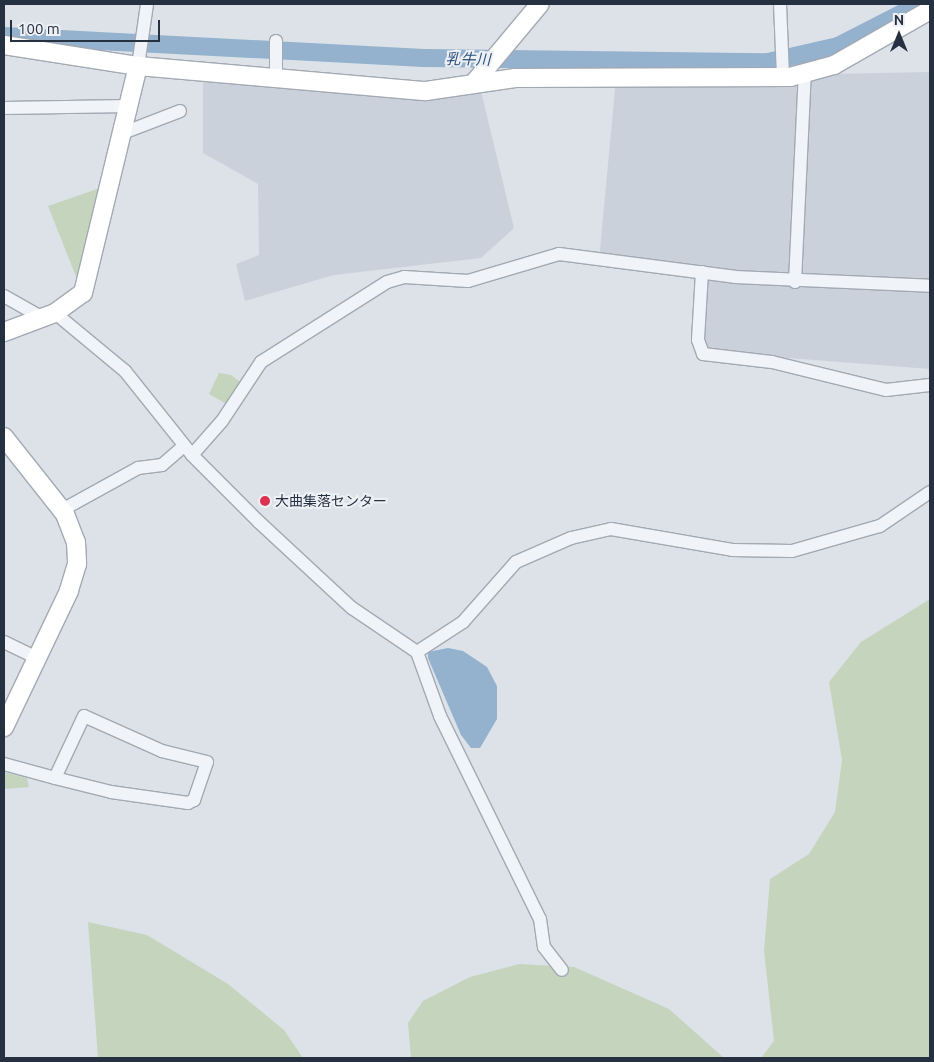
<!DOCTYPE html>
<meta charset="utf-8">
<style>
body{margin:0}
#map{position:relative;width:934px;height:1062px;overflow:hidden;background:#dde2e9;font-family:Ubuntu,"Noto Sans JP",sans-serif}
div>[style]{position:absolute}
.built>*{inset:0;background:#cbd1db}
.green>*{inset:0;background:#c4d4bd}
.water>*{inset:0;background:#94b1cd}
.river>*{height:18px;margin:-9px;padding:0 9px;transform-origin:9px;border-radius:9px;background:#94b1cd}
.roads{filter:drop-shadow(1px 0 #a2a9b3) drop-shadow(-1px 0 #a2a9b3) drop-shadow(0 1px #a2a9b3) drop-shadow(0 -1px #a2a9b3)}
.street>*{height:12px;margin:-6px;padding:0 6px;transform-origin:6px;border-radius:6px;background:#f0f3f7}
.secondary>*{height:18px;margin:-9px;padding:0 9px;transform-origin:9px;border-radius:9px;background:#fff}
.dots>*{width:14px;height:14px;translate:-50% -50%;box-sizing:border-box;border:2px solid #edf1f6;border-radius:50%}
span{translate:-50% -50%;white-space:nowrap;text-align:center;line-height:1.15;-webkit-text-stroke:4px #edf1f6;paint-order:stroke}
.poi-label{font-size:14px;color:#253041}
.left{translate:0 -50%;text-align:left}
.water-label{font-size:15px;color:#2b5079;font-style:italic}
.frame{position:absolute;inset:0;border:5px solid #253041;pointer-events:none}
.north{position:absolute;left:874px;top:10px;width:50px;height:50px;-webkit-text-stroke:4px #edf1f6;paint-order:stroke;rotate:0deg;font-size:14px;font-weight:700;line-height:20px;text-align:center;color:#253041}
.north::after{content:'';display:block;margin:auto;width:18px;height:22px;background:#253041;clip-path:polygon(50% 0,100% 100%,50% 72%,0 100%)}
.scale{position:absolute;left:10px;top:20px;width:150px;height:22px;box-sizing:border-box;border:2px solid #253041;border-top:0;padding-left:6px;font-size:15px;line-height:18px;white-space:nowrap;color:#253041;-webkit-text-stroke:4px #edf1f6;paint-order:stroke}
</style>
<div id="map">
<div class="built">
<i style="clip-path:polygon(930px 72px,930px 369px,698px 351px,708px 281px,599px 261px,616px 78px)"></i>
<i style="clip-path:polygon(203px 78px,434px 100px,481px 91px,514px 228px,481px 258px,334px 275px,245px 301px,236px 264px,259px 255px,258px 184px,203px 153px)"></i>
</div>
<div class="green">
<i style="clip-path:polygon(100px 188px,84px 273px,77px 279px,48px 206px)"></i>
<i style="clip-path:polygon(219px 373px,231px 375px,244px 385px,230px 406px,209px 394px)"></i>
<i style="clip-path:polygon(930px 599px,930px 1058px,761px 1058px,774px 1041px,764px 951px,770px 879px,809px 854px,835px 812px,842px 760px,829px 682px,861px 642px)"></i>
<i style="clip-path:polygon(4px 772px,27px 778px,29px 787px,4px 789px)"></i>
<i style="clip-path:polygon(88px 922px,147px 935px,228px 984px,284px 1030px,303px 1058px,98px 1058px)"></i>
<i style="clip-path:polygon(519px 964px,574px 967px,669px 1009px,724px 1058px,411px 1058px,408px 1023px,423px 1001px,470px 977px)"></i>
</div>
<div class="water">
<i style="clip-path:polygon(448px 648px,463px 651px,487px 667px,497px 686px,497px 719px,480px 748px,471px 748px,461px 735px,428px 658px,428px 652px)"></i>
</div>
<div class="river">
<i style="left:4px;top:36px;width:420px;rotate:3deg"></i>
<i style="left:423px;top:58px;width:345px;rotate:0.7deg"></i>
<i style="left:768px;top:62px;width:72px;rotate:-12.9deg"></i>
<i style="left:838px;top:46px;width:92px;rotate:-27.1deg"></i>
</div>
<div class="roads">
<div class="street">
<i style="left:780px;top:4px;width:73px;rotate:87.6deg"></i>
<i style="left:276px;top:41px;width:37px;rotate:90deg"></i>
<i style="left:138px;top:66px;width:63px;rotate:-81.7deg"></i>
<i style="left:4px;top:108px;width:125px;rotate:-0.9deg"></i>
<i style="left:123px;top:133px;width:61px;rotate:-21.1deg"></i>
<i style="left:702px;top:272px;width:68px;rotate:93.4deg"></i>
<i style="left:698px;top:340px;width:15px;rotate:70deg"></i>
<i style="left:703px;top:354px;width:69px;rotate:6.6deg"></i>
<i style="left:772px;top:362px;width:117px;rotate:13.8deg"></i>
<i style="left:886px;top:390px;width:44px;rotate:-6.5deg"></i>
<i style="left:795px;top:282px;width:209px;rotate:-87.3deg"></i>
<i style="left:4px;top:296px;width:43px;rotate:29.6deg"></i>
<i style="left:55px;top:313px;width:91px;rotate:39.6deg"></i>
<i style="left:125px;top:371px;width:107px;rotate:51.4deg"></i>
<i style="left:192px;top:455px;width:95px;rotate:45deg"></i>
<i style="left:259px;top:522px;width:127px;rotate:42.8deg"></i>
<i style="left:352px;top:608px;width:78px;rotate:34.1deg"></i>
<i style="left:417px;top:652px;width:68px;rotate:70.2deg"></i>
<i style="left:440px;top:716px;width:226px;rotate:63.8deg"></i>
<i style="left:540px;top:919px;width:28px;rotate:82deg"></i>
<i style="left:544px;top:947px;width:29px;rotate:52deg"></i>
<i style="left:192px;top:455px;width:45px;rotate:-48.6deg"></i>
<i style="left:222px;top:421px;width:71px;rotate:-56.5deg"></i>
<i style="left:261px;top:362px;width:149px;rotate:-32.4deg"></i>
<i style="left:387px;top:282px;width:18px;rotate:-16deg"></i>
<i style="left:404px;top:277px;width:64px;rotate:3.6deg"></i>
<i style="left:468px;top:281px;width:95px;rotate:-16.5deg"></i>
<i style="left:559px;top:254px;width:177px;rotate:7.4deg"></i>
<i style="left:735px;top:277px;width:195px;rotate:2.6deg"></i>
<i style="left:62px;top:510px;width:87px;rotate:-28.9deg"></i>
<i style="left:138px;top:468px;width:24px;rotate:-7deg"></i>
<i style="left:162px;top:465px;width:29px;rotate:-41deg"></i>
<i style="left:4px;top:642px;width:37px;rotate:26deg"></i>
<i style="left:417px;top:652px;width:55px;rotate:-33.1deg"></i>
<i style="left:463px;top:622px;width:80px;rotate:-48.5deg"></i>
<i style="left:516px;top:562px;width:60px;rotate:-23.6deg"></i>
<i style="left:571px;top:538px;width:41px;rotate:-12.7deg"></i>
<i style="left:611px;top:529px;width:123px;rotate:9.8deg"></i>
<i style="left:732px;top:550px;width:60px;rotate:1deg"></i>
<i style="left:792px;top:551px;width:91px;rotate:-15.9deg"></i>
<i style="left:880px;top:526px;width:60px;rotate:-34.2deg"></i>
<i style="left:4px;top:764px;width:53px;rotate:15.4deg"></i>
<i style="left:55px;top:778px;width:58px;rotate:14deg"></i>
<i style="left:111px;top:792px;width:78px;rotate:8.1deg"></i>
<i style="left:188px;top:803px;width:7px;rotate:-27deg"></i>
<i style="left:194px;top:800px;width:40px;rotate:-71.1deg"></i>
<i style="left:207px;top:762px;width:46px;rotate:-166.3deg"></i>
<i style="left:162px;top:751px;width:85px;rotate:-155.8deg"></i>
<i style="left:84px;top:716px;width:68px;rotate:115.1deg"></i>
</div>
<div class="secondary">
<i style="left:4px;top:45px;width:136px;rotate:8.9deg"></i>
<i style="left:138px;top:66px;width:289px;rotate:5deg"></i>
<i style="left:426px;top:91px;width:90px;rotate:-8.3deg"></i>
<i style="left:515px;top:78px;width:275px;rotate:-0.2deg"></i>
<i style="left:790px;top:77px;width:46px;rotate:-15.3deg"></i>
<i style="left:834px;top:65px;width:111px;rotate:-29.8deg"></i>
<i style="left:473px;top:84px;width:104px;rotate:-50.1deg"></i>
<i style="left:4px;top:332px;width:54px;rotate:-20.4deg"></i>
<i style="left:55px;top:313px;width:34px;rotate:-36deg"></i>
<i style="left:83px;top:293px;width:234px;rotate:-76.4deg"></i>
<i style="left:4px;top:437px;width:98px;rotate:51.6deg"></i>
<i style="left:65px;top:514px;width:30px;rotate:69deg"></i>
<i style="left:76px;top:542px;width:22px;rotate:87deg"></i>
<i style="left:77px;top:564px;width:28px;rotate:107deg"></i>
<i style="left:69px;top:591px;width:151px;rotate:115.5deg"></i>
</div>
</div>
<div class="dots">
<i style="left:265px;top:501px;background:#dd3351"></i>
</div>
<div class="poi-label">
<span class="left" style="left:275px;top:501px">大曲集落センター</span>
</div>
<div class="water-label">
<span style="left:468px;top:59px;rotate:1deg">乳牛川</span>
</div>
<div class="frame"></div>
<div class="north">N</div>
<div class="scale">100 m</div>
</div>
